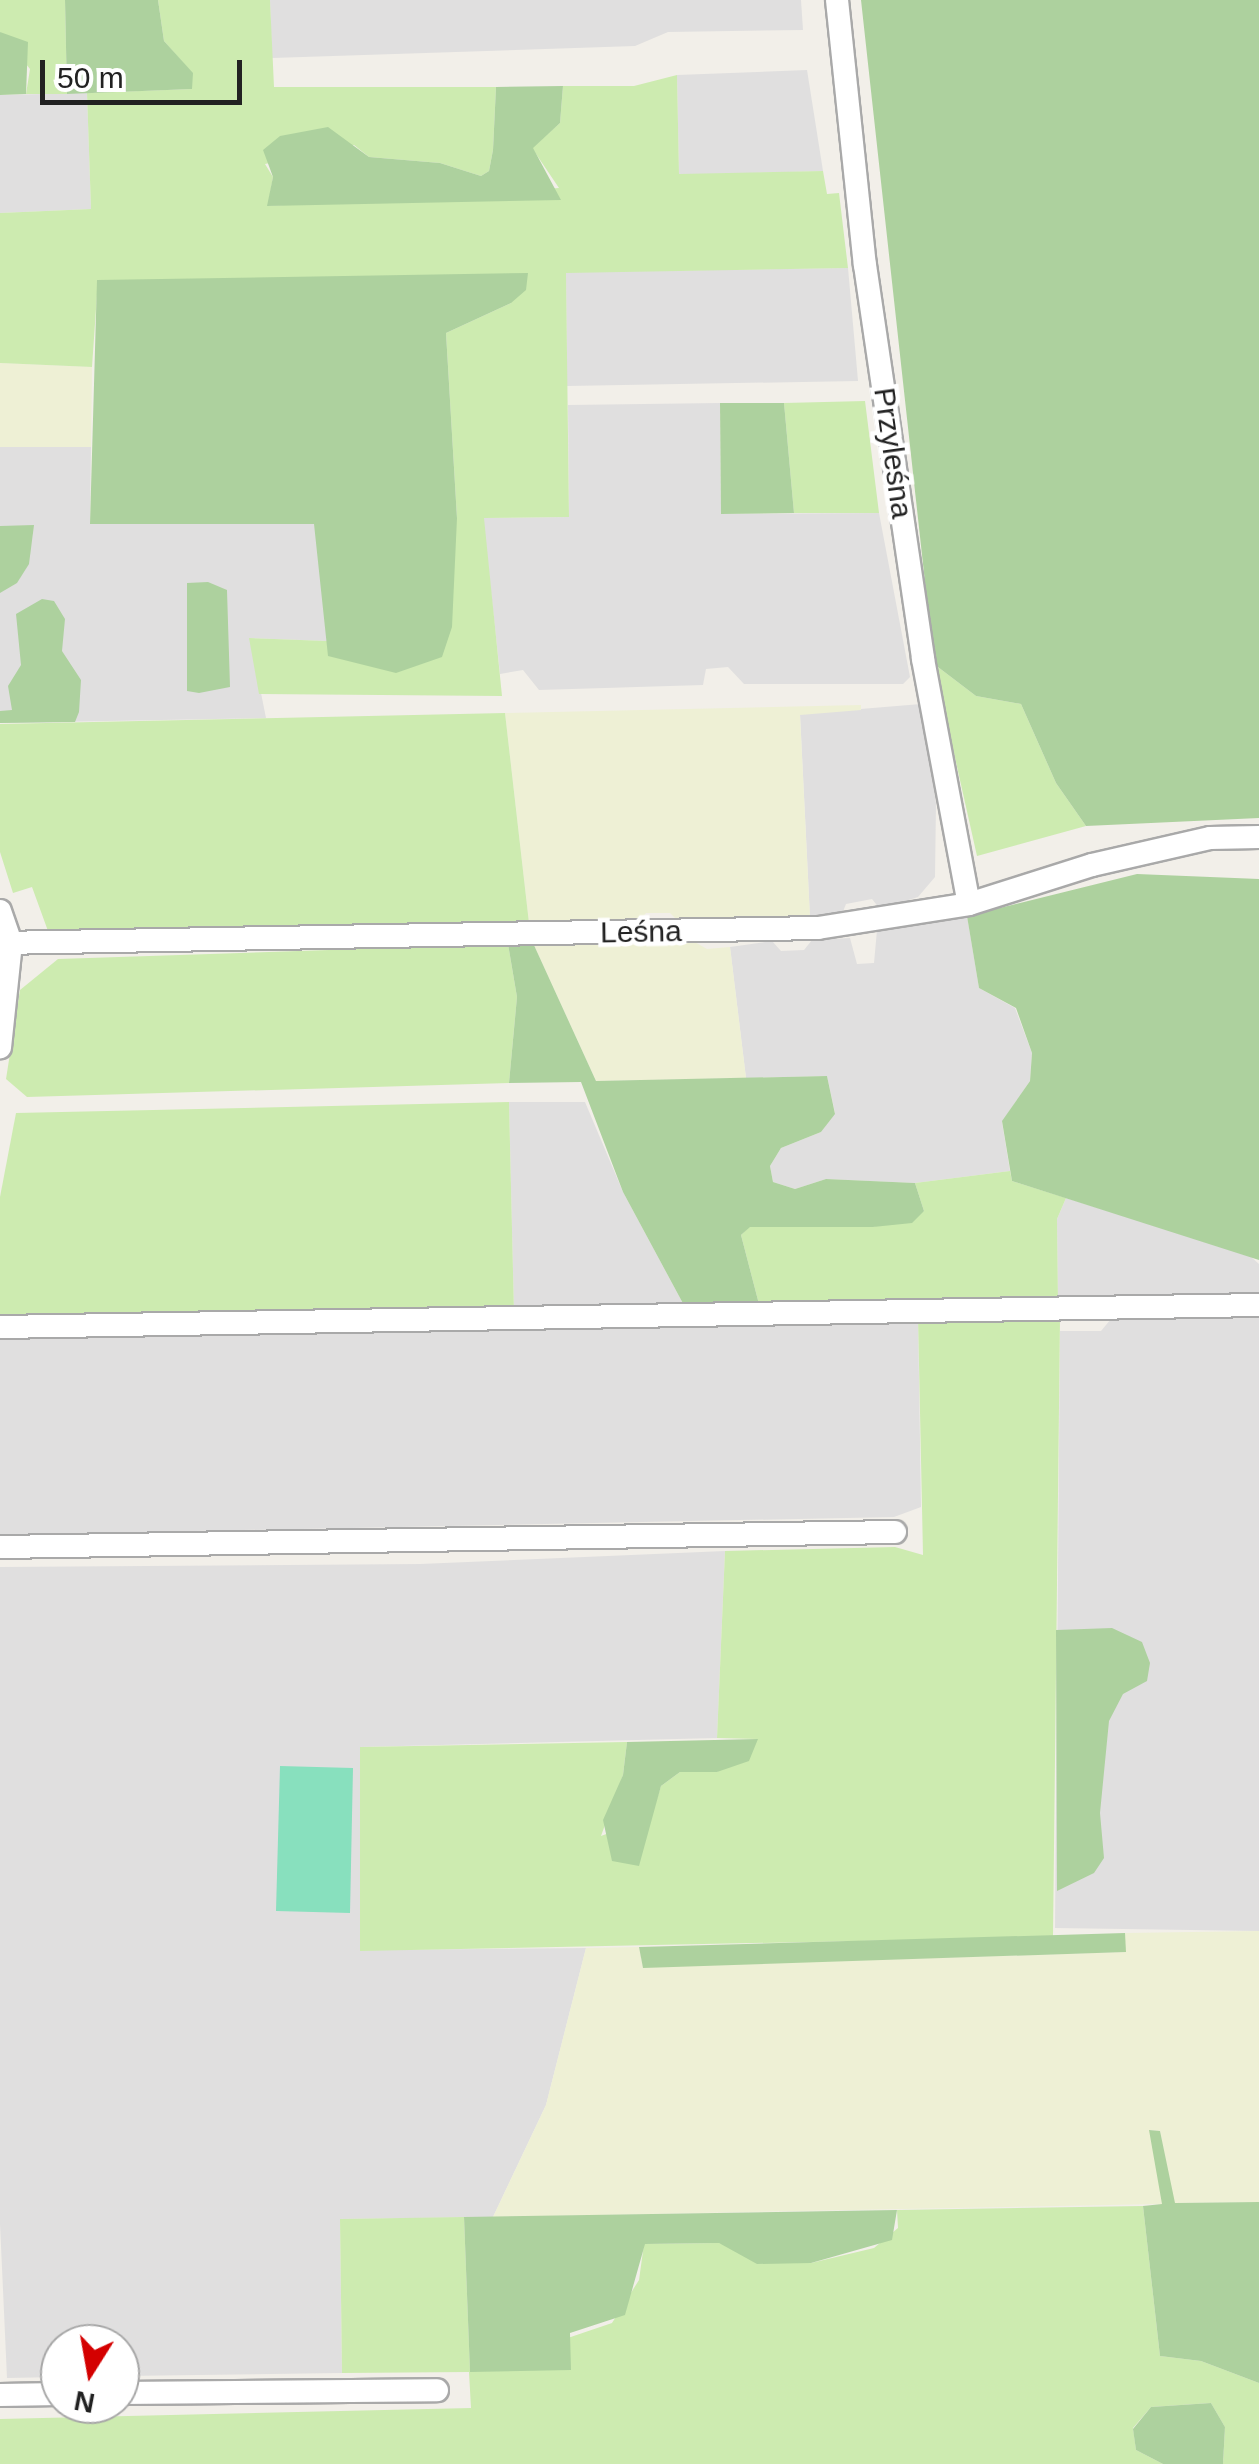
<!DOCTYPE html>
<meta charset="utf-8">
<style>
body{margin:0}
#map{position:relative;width:1259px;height:2464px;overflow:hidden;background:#f2efe9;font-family:Arial,sans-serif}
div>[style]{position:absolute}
.residential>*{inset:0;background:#e0dfdf}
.farmland>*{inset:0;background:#eef0d5}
.grass>*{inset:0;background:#cdebb0}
.forest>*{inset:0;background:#add19e}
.pitch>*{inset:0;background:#88e0be}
.roads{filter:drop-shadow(2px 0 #a9a9a9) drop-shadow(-2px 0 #a9a9a9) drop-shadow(0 2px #a9a9a9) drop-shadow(0 -2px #a9a9a9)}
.minor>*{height:22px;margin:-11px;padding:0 11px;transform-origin:11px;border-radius:11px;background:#fff}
span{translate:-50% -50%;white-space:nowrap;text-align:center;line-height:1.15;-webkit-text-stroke:9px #fff;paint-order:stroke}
.street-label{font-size:30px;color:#222}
.north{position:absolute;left:40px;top:2324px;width:100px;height:100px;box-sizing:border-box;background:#fff;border:2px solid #a7a7a7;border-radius:50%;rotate:191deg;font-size:28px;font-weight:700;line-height:40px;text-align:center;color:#222}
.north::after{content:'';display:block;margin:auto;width:35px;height:45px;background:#d40000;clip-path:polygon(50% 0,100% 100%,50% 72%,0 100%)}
.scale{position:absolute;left:40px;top:60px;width:202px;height:45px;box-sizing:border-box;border:5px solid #222;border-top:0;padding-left:12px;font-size:30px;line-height:35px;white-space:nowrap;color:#222;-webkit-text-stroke:8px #fff;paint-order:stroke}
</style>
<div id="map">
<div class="residential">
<i style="clip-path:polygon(270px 0,801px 0,803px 30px,668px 32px,635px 46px,272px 58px)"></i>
<i style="clip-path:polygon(807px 70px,823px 171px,679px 175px,677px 75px)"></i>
<i style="clip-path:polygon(87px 93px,91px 209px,0 213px,0 95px)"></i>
<i style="clip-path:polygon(848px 268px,858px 381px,567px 386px,566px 272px)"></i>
<i style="clip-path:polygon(720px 403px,721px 514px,879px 513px,910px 677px,903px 684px,744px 684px,728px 667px,706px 669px,703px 685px,539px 690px,523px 670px,500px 674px,483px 518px,569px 517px,568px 405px)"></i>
<i style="clip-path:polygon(0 447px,91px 447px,90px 524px,315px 524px,327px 641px,250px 638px,266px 718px,0 723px)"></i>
<i style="clip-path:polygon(921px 704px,936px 803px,935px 877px,918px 897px,880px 909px,872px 899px,846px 904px,842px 914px,810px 918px,800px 714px)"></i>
<i style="clip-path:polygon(967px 915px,979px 988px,1015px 1008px,1032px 1053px,1030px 1081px,1002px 1122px,1010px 1171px,915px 1183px,826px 1179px,795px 1189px,773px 1182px,770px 1166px,781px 1148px,821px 1132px,835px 1113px,827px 1076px,746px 1078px,730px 947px,772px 941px,781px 951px,804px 950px,812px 940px,850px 938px,857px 964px,874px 963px,877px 930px)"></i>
<i style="clip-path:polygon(509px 1102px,585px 1102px,623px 1192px,686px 1309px,514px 1313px)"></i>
<i style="clip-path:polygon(1066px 1198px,1249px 1255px,1259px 1264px,1259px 1297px,1058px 1303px,1057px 1219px)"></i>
<i style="clip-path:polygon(918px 1317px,921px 1507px,894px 1517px,0 1535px,0 1336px)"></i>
<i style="clip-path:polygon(1259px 1318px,1259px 1931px,1055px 1928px,1060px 1331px,1101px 1331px,1111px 1319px)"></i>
<i style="clip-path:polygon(725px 1551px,717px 1738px,360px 1747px,361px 1950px,586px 1948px,546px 2105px,493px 2217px,340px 2219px,342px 2373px,120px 2376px,120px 2344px,60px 2344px,60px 2377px,7px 2378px,0 2224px,0 1567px,420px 1564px)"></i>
</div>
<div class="farmland">
<i style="clip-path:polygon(0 363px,92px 367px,91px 447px,0 447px)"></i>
<i style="clip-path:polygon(861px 705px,861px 710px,800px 715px,810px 918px,678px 921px,670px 913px,646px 913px,639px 921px,529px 923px,505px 713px)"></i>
<i style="clip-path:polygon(693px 941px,707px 949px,730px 947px,746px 1078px,596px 1081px,533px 943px)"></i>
<i style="clip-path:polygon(1259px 1931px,1259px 2202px,1174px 2203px,1160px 2131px,1150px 2130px,1163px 2204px,493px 2217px,546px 2105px,586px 1948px,639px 1947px,643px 1967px,1125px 1952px,1125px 1933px)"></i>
</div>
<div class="grass">
<i style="clip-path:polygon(0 0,65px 0,67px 94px,26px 94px,30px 69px,0 32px)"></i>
<i style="clip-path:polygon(158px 0,270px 0,274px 87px,496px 87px,493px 150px,489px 171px,481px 176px,440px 163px,369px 157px,354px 145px,265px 164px,273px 177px,268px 206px,559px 188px,532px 148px,560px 123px,563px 86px,634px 86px,677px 75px,679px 174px,823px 171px,827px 194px,839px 193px,848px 268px,566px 273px,569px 517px,484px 518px,502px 696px,259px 694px,249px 638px,327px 641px,329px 656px,457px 518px,446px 333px,511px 303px,98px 280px,92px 367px,0 363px,0 213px,91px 209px,87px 93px,192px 89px,192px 73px,164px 41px)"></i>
<i style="clip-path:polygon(865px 401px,879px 513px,794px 513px,784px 403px)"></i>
<i style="clip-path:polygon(934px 664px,976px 696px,1021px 704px,1056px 783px,1086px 826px,977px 856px)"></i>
<i style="clip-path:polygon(505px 713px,529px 923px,48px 931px,32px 887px,13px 893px,0 852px,0 724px)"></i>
<i style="clip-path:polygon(508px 944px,517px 997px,509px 1083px,27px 1097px,6px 1079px,20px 990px,58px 959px)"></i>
<i style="clip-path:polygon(509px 1102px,514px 1313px,0 1319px,0 1197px,16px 1113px)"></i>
<i style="clip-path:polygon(1010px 1171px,1012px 1181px,1066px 1198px,1057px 1219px,1058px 1303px,760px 1308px,741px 1235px,750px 1226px,873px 1227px,924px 1211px,915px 1183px)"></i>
<i style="clip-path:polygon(918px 1317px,1060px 1319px,1053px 1937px,360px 1951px,360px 1747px,627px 1742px,623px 1775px,601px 1836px,651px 1817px,661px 1786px,680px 1772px,717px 1772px,757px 1739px,717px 1738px,725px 1551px,895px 1547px,923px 1555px)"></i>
<i style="clip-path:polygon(1143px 2206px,1160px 2356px,1201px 2361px,1259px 2383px,1259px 2464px,1223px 2464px,1225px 2427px,1211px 2403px,1151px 2407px,1133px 2428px,1136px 2450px,1163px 2464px,0 2464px,0 2419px,471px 2408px,469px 2372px,342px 2373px,340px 2219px,464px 2217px,470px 2371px,612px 2323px,639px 2280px,644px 2244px,719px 2243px,811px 2263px,874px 2248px,898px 2228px,897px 2210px)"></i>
</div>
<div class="forest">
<i style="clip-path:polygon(65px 0,158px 0,164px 41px,193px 73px,192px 89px,67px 94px)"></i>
<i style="clip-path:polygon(861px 0,1259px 0,1259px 818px,1086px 826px,1056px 783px,1021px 704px,976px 696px,934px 664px)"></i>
<i style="clip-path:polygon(0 32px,28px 42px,26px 94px,0 95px)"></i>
<i style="clip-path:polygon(563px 86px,560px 123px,533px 148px,561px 200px,267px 206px,273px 177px,263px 150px,280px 136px,328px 127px,369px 157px,440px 163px,481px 176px,489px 171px,493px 150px,496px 87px)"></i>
<i style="clip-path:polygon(528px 273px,526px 290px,511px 303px,446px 333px,457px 518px,452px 627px,442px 657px,396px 673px,328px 656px,314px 524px,90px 524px,97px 280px)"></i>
<i style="clip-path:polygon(720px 403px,784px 403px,794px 513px,721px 514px)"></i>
<i style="clip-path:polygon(34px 525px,29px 564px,17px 583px,0 593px,0 526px)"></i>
<i style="clip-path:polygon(208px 582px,227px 590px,230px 687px,199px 693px,187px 691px,187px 583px)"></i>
<i style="clip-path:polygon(42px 599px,54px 601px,65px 619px,62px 651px,81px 680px,79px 712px,75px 722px,0 723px,0 711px,12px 710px,8px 686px,21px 665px,16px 614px)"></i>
<i style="clip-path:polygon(1137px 874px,1259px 879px,1259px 1260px,1012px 1181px,1002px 1121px,1030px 1081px,1032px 1053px,1016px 1008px,979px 988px,967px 916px)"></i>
<i style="clip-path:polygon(533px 943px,596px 1081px,827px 1076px,835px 1114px,821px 1132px,781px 1148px,770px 1166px,773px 1182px,795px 1189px,826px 1179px,915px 1183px,924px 1211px,912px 1223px,873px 1227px,750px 1227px,741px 1235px,760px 1308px,686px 1309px,623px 1192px,581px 1082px,509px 1083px,517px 997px,508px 944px)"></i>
<i style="clip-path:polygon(1112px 1628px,1142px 1642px,1150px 1663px,1147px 1681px,1123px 1694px,1109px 1721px,1100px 1813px,1104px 1858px,1094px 1873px,1057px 1891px,1056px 1630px)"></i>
<i style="clip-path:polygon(758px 1739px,749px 1761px,717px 1772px,680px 1772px,661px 1786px,639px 1866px,612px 1861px,603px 1820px,623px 1775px,627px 1742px)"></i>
<i style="clip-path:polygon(1125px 1933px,1126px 1952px,643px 1968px,639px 1947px)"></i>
<i style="clip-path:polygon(1149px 2130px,1160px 2131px,1175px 2203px,1259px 2202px,1259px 2383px,1201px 2361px,1160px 2356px,1143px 2206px,1162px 2204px)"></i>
<i style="clip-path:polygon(897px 2210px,892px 2240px,811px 2263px,757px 2264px,719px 2243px,645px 2244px,625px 2315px,570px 2333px,571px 2370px,470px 2372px,464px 2217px)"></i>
<i style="clip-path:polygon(1211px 2403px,1225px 2427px,1223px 2464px,1163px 2464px,1136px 2450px,1133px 2429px,1151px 2407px)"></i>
</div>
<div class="pitch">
<i style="clip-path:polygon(280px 1766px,353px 1768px,350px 1913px,276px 1911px)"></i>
</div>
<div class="roads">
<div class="minor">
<i style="left:837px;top:0;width:266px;rotate:84deg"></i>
<i style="left:865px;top:265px;width:398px;rotate:81.6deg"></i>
<i style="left:923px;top:659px;width:249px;rotate:79.4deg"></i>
<i style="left:0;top:911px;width:34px;rotate:71deg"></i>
<i style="left:11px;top:943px;width:105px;rotate:96deg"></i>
<i style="left:0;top:943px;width:818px;rotate:-1.05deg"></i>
<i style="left:818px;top:928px;width:153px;rotate:-9deg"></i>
<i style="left:969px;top:904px;width:129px;rotate:-17.6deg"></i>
<i style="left:1092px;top:865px;width:121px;rotate:-12.9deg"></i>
<i style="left:1210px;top:838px;width:49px;rotate:-1.2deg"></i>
<i style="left:0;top:1327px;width:1259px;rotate:-1deg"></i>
<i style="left:0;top:1547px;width:895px;rotate:-0.96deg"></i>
<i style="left:120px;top:2393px;width:317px;rotate:-0.5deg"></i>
<i style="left:0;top:2395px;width:60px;rotate:-1deg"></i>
</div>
</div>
<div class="street-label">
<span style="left:893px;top:453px;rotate:82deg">Przyleśna</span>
<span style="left:641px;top:932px;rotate:-1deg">Leśna</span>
</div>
<div class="north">N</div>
<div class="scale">50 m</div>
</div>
